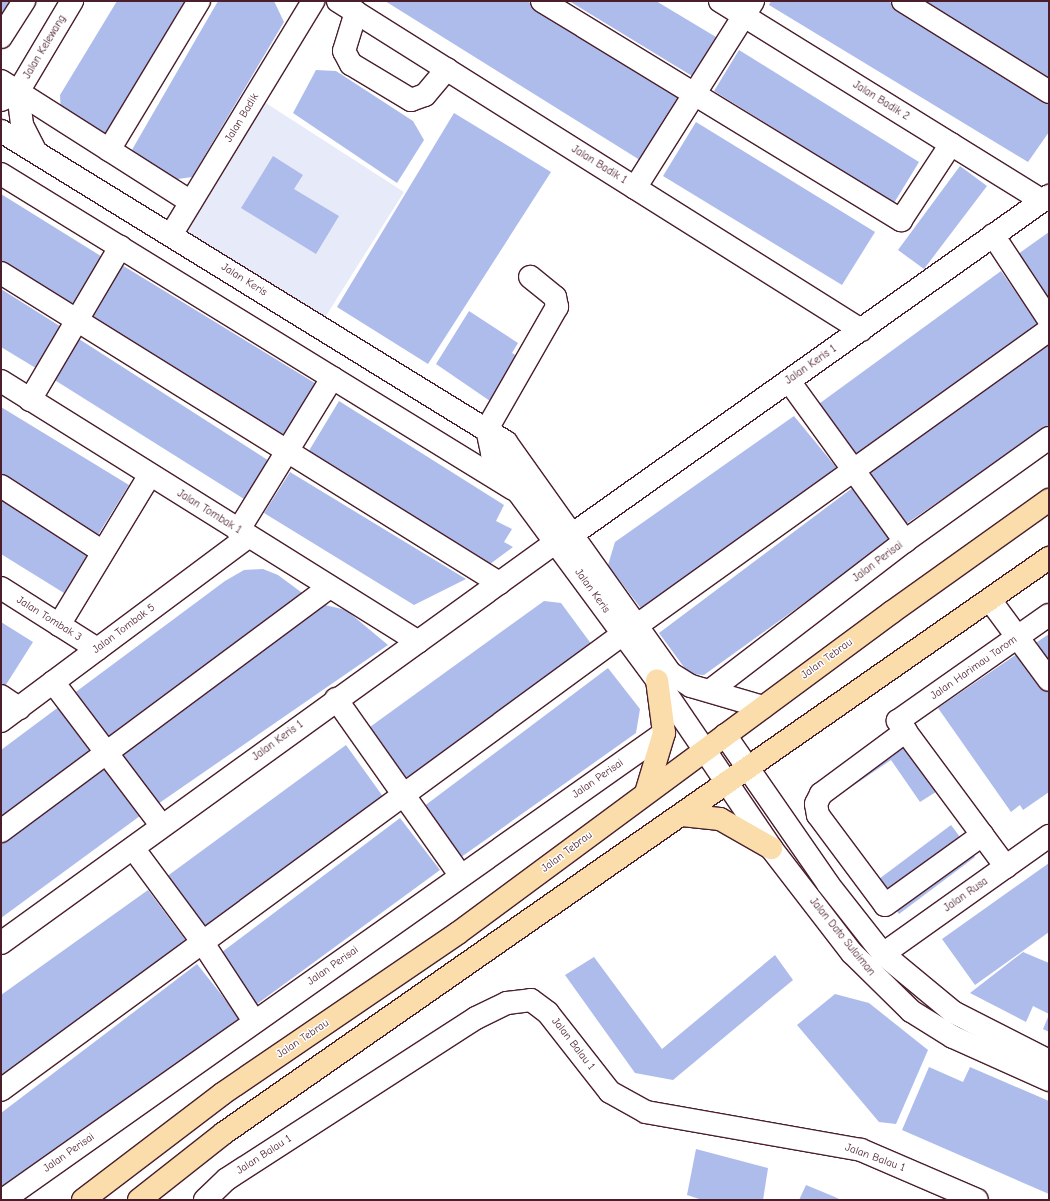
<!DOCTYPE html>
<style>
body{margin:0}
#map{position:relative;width:1050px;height:1201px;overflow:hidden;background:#fff;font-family:"Comic Neue",sans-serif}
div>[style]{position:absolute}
.built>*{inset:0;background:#e7ebf9}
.building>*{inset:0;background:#aebcec}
.roads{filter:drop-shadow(1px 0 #4a1f2b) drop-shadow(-1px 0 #4a1f2b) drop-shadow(0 1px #4a1f2b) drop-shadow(0 -1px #4a1f2b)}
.minor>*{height:22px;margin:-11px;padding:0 11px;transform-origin:11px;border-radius:11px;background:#fff}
.highway>*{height:22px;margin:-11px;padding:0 11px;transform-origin:11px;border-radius:11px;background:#faddab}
span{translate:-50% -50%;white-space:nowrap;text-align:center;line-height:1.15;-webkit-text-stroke:3px #fff;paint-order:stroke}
.street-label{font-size:11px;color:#4a1f2b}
.frame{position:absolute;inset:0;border:2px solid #4a1f2b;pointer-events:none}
</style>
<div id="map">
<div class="built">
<i style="clip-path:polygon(255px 96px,404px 192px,319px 327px,171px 235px)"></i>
</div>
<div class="building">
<i style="clip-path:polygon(1px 1px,19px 1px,1px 29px)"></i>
<i style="clip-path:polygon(117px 1px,190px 1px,105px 140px,61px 114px,60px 95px)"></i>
<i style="clip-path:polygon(218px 1px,274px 1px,284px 22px,192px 177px,171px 180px,129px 155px)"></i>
<i style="clip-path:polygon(385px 1px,527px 1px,684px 96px,643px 162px)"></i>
<i style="clip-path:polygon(569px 1px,656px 1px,721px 40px,697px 79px)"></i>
<i style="clip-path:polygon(771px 1px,888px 1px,1049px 99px,1049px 132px,1028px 162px,769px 5px)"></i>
<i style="clip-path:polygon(916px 1px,1049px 1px,1049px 83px)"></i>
<i style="clip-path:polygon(739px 50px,919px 162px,894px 203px,714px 91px)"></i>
<i style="clip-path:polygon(316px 70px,336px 71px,413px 121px,424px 140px,397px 183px,293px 113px)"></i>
<i style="clip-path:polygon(454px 113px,551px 172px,428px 364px,337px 307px)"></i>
<i style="clip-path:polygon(696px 122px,875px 232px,842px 285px,663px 176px)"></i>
<i style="clip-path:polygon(273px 156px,303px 175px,294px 189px,339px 216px,316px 254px,241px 208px)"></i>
<i style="clip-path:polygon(960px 166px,987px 186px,924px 269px,898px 250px)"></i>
<i style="clip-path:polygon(1px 194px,104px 258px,72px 309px,1px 264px)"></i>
<i style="clip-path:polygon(1049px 232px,1049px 307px,1014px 257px)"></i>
<i style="clip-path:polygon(117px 262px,318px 385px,285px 441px,85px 315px)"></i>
<i style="clip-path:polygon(1001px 271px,1040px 326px,855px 461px,816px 406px)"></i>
<i style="clip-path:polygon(1px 289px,66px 330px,39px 370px,1px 347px)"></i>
<i style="clip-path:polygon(469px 311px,518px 343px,512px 353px,519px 357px,490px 401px,436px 364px)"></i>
<i style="clip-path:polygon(79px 339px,277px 466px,252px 504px,53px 379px)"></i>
<i style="clip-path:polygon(1049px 343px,1049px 426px,903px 526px,864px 473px)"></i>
<i style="clip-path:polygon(339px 401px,504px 505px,496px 521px,512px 529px,504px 542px,513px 547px,486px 567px,307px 454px)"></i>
<i style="clip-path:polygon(1px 407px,129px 485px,98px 535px,1px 475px)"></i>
<i style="clip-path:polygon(794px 416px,840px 472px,645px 614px,608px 565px,615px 542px)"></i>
<i style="clip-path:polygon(290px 472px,466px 579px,414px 605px,264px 513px)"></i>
<i style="clip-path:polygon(855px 486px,893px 539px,704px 675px,689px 674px,659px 633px)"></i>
<i style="clip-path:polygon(1px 498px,89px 552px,64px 593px,1px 554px)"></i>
<i style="clip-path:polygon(263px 569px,278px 575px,309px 598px,111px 745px,73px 694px,225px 581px,244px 570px)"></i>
<i style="clip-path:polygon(544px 601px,561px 603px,595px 649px,405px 786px,363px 732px)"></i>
<i style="clip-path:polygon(325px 605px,346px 610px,388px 645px,155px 806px,118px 757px)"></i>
<i style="clip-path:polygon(1px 622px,33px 642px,2px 691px,1px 690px)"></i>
<i style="clip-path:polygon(1049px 634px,1049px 665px,1034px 644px)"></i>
<i style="clip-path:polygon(1020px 652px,1049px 694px,1049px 792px,1023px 810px,1020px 805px,1011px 812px,938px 708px)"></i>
<i style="clip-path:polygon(608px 668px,640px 709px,636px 733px,457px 860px,419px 810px)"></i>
<i style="clip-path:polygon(60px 706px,95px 753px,1px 822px,1px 750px)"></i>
<i style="clip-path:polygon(900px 732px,939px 790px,920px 802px,891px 760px,832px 800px,821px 785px)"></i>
<i style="clip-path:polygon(346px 745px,384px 798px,204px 933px,162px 880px)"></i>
<i style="clip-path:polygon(107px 764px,144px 813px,1px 918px,1px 842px)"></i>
<i style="clip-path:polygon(400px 818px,440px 870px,257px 1004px,218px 955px)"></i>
<i style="clip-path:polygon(951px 825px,975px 857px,899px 914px,875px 882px)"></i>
<i style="clip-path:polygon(1049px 863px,1049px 932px,975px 985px,942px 939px)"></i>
<i style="clip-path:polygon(148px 890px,187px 942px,1px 1079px,1px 995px)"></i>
<i style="clip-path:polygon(1023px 952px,1049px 963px,1049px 1014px,1033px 1006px,1026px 1022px,970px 993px)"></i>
<i style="clip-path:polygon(775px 955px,793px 980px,673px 1080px,635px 1073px,565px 975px,594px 957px,662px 1049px)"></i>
<i style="clip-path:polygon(197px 964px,240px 1018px,1px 1194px,1px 1113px)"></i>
<i style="clip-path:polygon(835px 994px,869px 1003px,928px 1050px,896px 1124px,879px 1122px,797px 1025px)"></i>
<i style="clip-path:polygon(1049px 1015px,1049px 1032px,1043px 1029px)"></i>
<i style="clip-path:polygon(929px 1067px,963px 1082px,970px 1067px,1049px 1101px,1049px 1194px,902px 1130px)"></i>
<i style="clip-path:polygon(696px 1149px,768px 1168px,763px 1200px,702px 1200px,687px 1195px)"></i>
<i style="clip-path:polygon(806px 1185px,835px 1197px,841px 1200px,799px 1200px)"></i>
</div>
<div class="roads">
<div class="minor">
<i style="left:338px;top:1px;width:618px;rotate:32.17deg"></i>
<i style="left:542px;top:1px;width:421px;rotate:31.4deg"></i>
<i style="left:901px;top:220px;width:91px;rotate:-56.7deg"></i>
<i style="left:720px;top:1px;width:379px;rotate:31.8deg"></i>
<i style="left:903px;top:1px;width:172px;rotate:31.9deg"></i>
<i style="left:356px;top:12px;width:41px;rotate:107.1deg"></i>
<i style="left:344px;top:51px;width:15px;rotate:62deg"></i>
<i style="left:351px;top:64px;width:70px;rotate:31deg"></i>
<i style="left:411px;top:100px;width:15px;rotate:-20deg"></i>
<i style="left:425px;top:95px;width:34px;rotate:-50deg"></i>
<i style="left:1px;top:37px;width:43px;rotate:-57.4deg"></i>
<i style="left:1px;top:81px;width:225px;rotate:32.5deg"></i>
<i style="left:18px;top:92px;width:33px;rotate:83deg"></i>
<i style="left:22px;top:125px;width:29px;rotate:63deg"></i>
<i style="left:1px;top:100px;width:19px;rotate:-25deg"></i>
<i style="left:18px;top:92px;width:106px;rotate:-59.3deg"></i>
<i style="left:1px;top:131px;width:593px;rotate:31.63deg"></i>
<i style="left:506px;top:442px;width:283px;rotate:54.6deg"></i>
<i style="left:670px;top:673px;width:25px;rotate:32deg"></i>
<i style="left:691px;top:686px;width:75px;rotate:16.3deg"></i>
<i style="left:109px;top:150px;width:174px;rotate:-58.9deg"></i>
<i style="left:1px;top:174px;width:601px;rotate:31.6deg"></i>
<i style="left:635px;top:188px;width:221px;rotate:-57.7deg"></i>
<i style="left:171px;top:235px;width:274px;rotate:-58.7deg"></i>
<i style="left:993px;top:235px;width:102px;rotate:56.6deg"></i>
<i style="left:1px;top:273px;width:587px;rotate:31.9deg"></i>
<i style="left:1px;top:381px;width:492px;rotate:32deg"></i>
<i style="left:789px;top:381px;width:198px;rotate:54.1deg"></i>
<i style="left:30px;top:400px;width:178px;rotate:-59.5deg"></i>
<i style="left:487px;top:429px;width:25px;rotate:78deg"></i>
<i style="left:492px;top:453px;width:48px;rotate:56deg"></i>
<i style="left:519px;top:493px;width:232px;rotate:53.6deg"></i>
<i style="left:657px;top:680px;width:203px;rotate:55.8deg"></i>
<i style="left:771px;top:848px;width:133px;rotate:52.4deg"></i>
<i style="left:852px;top:953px;width:83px;rotate:44.5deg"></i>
<i style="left:911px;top:1011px;width:49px;rotate:31.8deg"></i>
<i style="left:953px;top:1037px;width:105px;rotate:24.1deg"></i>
<i style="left:487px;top:429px;width:141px;rotate:-60.2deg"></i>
<i style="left:557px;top:307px;width:10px;rotate:-101deg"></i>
<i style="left:555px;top:297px;width:32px;rotate:-141deg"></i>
<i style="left:1px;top:486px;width:121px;rotate:32.9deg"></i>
<i style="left:238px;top:531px;width:180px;rotate:-58.4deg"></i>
<i style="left:573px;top:534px;width:584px;rotate:-35.38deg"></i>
<i style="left:1px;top:588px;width:114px;rotate:32.4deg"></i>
<i style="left:990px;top:600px;width:99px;rotate:53.6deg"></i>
<i style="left:639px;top:624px;width:505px;rotate:-35.64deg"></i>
<i style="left:59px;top:625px;width:175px;rotate:-58.8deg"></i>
<i style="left:53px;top:682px;width:179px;rotate:52.9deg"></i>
<i style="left:711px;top:690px;width:245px;rotate:-37.5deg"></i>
<i style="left:905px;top:541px;width:177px;rotate:-35.6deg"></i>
<i style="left:1px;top:696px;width:22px;rotate:34deg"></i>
<i style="left:336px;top:699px;width:215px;rotate:54.8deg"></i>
<i style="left:1px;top:721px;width:308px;rotate:-36.7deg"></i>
<i style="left:906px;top:731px;width:106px;rotate:143.5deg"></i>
<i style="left:821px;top:794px;width:11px;rotate:117deg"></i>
<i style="left:816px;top:804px;width:11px;rotate:80deg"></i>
<i style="left:818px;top:815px;width:112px;rotate:53.3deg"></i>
<i style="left:885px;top:905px;width:120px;rotate:-35.8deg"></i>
<i style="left:725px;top:735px;width:181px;rotate:55.3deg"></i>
<i style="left:828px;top:884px;width:89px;rotate:51.8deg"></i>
<i style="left:883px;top:954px;width:91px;rotate:39.6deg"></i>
<i style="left:953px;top:1012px;width:108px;rotate:27deg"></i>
<i style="left:1px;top:831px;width:409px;rotate:-36.6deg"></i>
<i style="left:133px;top:848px;width:114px;rotate:53.5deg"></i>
<i style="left:201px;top:940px;width:97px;rotate:56.8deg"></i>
<i style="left:1006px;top:867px;width:182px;rotate:-126.5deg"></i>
<i style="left:898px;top:721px;width:184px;rotate:-35.1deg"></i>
<i style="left:1px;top:943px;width:685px;rotate:-35.85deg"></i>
<i style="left:883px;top:954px;width:204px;rotate:-35.4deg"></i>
<i style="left:1px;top:1090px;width:771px;rotate:-36.25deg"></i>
<i style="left:3px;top:1200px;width:809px;rotate:-35.24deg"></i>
<i style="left:205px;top:1200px;width:30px;rotate:-44deg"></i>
<i style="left:227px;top:1179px;width:297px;rotate:-32.9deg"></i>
<i style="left:476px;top:1018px;width:34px;rotate:-26deg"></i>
<i style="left:507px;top:1003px;width:24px;rotate:-7deg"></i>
<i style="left:531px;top:1000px;width:21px;rotate:37deg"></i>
<i style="left:548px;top:1013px;width:100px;rotate:51.9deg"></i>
<i style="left:610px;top:1092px;width:41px;rotate:29.1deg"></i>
<i style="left:646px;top:1112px;width:218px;rotate:10deg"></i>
<i style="left:861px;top:1150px;width:126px;rotate:23.3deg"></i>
</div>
<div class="highway">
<i style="left:646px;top:793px;width:63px;rotate:-73.3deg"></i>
<i style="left:664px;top:733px;width:53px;rotate:-97.5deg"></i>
<i style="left:682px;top:815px;width:38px;rotate:6deg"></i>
<i style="left:720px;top:819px;width:59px;rotate:29.6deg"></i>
<i style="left:83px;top:1200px;width:175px;rotate:-37.3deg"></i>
<i style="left:222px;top:1094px;width:286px;rotate:-34.3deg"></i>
<i style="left:458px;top:933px;width:540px;rotate:-36.49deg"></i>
<i style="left:892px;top:612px;width:193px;rotate:-35.5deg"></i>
<i style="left:139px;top:1200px;width:108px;rotate:-38.2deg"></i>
<i style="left:224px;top:1133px;width:1006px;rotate:-34.88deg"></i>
</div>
</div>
<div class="street-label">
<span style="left:45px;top:47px;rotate:-59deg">Jalan Kelewang</span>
<span style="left:881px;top:101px;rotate:32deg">Jalan Badik 2</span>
<span style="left:242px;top:118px;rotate:-59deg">Jalan Badik</span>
<span style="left:599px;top:165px;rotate:32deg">Jalan Badik 1</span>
<span style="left:244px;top:280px;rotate:32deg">Jalan Keris</span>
<span style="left:811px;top:365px;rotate:-35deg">Jalan Keris 1</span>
<span style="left:209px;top:512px;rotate:32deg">Jalan Tombak 1</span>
<span style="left:878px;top:562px;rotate:-37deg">Jalan Perisai</span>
<span style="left:592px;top:591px;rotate:54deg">Jalan Keris</span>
<span style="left:49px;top:619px;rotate:32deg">Jalan Tombak 3</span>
<span style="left:124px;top:629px;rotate:-37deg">Jalan Tombak 5</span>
<span style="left:827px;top:659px;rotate:-36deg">Jalan Tebrau</span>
<span style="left:974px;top:668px;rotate:-35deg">Jalan Harimau Tarom</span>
<span style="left:278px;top:741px;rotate:-36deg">Jalan Keris 1</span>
<span style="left:598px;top:779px;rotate:-35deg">Jalan Perisai</span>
<span style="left:567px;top:852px;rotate:-37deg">Jalan Tebrau</span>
<span style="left:966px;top:895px;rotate:-35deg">Jalan Rusa</span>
<span style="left:842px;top:937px;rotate:51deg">Jalan Dato Sulaiman</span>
<span style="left:333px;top:966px;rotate:-35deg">Jalan Perisai</span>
<span style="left:303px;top:1039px;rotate:-34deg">Jalan Tebrau</span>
<span style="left:573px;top:1044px;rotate:52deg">Jalan Balau 1</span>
<span style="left:69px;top:1153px;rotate:-35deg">Jalan Perisai</span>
<span style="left:264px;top:1155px;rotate:-33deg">Jalan Balau 1</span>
<span style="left:875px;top:1158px;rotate:20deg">Jalan Balau 1</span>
</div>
<div class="frame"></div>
</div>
